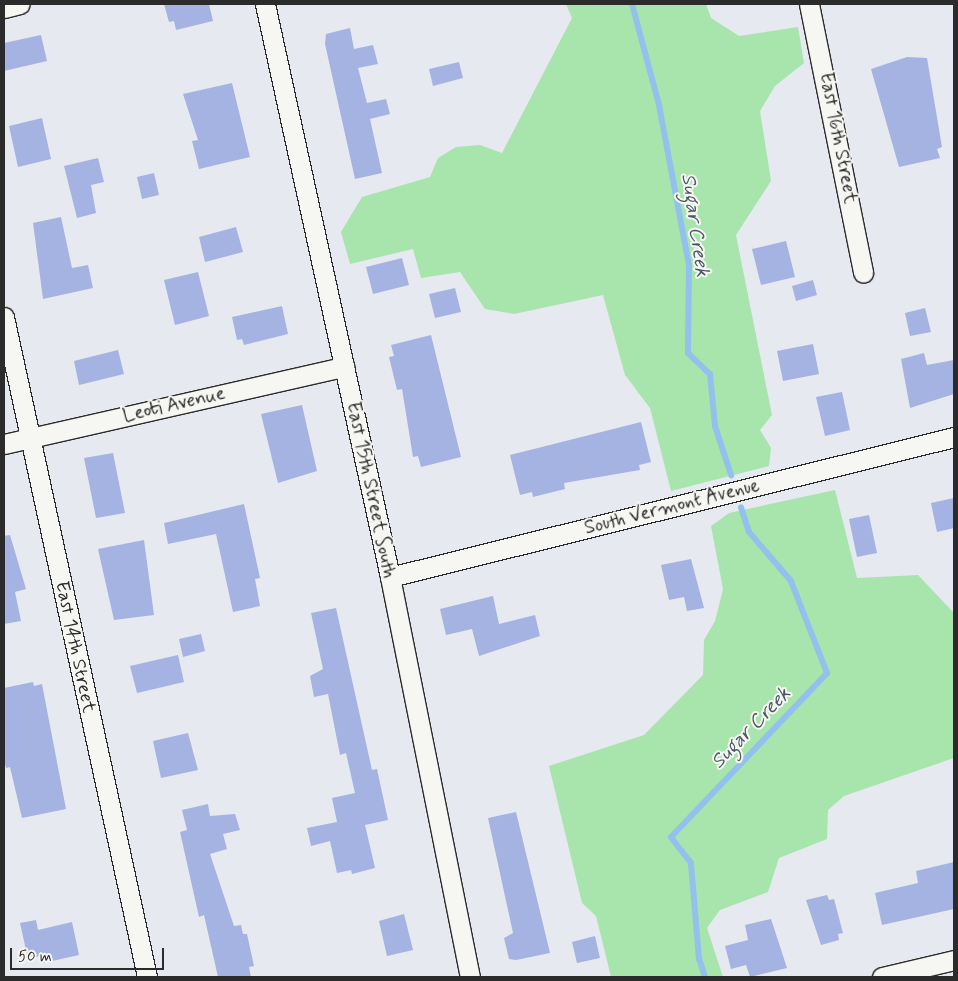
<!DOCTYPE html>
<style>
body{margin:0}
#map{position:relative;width:958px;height:981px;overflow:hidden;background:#e6e9ef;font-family:Mynerve,sans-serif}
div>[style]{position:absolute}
.green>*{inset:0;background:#a7e5ad}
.stream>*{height:6px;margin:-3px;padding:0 3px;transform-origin:3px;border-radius:3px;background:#92c1ed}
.building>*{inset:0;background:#a5b3e2}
.roads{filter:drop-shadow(1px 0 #2b2b2b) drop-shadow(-1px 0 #2b2b2b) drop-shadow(0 1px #2b2b2b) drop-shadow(0 -1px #2b2b2b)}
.street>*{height:19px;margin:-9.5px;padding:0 9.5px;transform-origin:9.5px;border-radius:9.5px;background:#f6f6f2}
span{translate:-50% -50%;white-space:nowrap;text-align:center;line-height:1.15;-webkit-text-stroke:4px #f6f6f2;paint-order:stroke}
.street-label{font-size:19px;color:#2b2b2b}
.water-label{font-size:20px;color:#4a5865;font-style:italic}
.frame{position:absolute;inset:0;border:5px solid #2b2b2b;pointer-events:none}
.scale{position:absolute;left:10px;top:948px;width:154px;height:22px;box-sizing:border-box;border:2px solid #2b2b2b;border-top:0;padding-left:6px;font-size:15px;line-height:18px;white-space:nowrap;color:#2b2b2b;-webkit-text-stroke:4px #f6f6f2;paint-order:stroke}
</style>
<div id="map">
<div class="green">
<i style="clip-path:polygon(566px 4px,706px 4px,711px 18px,739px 36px,798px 27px,804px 63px,775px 86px,760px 111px,771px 181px,736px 235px,772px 415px,760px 430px,771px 448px,769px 466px,671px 491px,650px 408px,625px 375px,603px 295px,514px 314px,485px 309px,460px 272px,421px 278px,413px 249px,350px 264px,341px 232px,362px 197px,430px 177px,438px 158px,456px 147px,480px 145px,502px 153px,572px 18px)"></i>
<i style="clip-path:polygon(835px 490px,857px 578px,918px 575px,954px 613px,954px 758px,844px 796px,828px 810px,827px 839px,779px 858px,768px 892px,720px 910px,707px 928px,723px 977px,611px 977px,596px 916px,582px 903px,549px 766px,644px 735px,703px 675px,704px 640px,715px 621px,723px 589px,711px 526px,729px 513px)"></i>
</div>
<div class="stream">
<i style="left:632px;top:4px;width:105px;rotate:75deg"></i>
<i style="left:659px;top:105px;width:163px;rotate:79.4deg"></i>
<i style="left:689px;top:265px;width:88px;rotate:90.7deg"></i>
<i style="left:688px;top:353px;width:30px;rotate:44deg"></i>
<i style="left:710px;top:374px;width:52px;rotate:84.5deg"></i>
<i style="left:715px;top:426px;width:52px;rotate:71.9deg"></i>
<i style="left:705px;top:977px;width:19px;rotate:-108deg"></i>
<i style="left:699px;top:959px;width:96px;rotate:-94.8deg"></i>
<i style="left:691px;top:863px;width:33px;rotate:-128deg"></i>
<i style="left:671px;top:837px;width:226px;rotate:-46.4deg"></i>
<i style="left:827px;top:673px;width:99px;rotate:-111.4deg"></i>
<i style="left:791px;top:581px;width:65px;rotate:-130.6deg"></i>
<i style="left:749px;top:532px;width:26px;rotate:-108deg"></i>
</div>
<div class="building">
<i style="clip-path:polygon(164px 4px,209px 4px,213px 21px,176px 30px,174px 21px,169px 22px)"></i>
<i style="clip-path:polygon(350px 28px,354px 49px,373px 45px,378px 64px,358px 68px,367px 103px,386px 99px,390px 114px,370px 119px,382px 173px,355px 179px,325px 44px,326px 34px)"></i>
<i style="clip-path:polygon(41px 35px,47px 61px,4px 71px,4px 43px)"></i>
<i style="clip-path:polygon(907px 57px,927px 58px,942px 147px,937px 149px,940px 158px,899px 167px,871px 69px)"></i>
<i style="clip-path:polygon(459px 62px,463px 78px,433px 86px,429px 69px)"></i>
<i style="clip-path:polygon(232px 83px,250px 157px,199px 169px,192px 141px,198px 140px,183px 94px)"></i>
<i style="clip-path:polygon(42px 118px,51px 159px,18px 167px,9px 126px)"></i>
<i style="clip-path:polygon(98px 158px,104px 182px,91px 185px,96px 213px,77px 218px,64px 166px)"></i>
<i style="clip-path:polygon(154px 173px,159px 195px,142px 199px,137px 177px)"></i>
<i style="clip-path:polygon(61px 217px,72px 268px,88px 265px,93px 288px,43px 299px,33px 223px)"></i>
<i style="clip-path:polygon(236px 227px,243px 252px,205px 262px,199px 237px)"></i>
<i style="clip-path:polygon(786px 241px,795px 277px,761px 285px,752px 249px)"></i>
<i style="clip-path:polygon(402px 258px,409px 285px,373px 294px,366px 267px)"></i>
<i style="clip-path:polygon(198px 272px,209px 316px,175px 325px,164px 280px)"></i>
<i style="clip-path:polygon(813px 280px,817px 295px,796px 301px,792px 286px)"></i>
<i style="clip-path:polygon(455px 288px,461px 312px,435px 318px,429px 294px)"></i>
<i style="clip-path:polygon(282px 306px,288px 334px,244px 345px,242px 339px,237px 340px,232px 317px)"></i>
<i style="clip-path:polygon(925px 308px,931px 332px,910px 336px,905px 313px)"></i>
<i style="clip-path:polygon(431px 335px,461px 457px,421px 467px,418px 456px,413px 457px,402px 389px,397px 390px,389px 357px,394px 356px,391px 345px)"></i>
<i style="clip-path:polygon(813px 344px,819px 374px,783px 381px,777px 351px)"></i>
<i style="clip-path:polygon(118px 350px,124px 374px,79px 385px,74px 361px)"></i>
<i style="clip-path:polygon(924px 353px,927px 365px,954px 360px,954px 394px,910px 408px,901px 359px)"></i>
<i style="clip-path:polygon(842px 392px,850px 430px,825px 436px,816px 397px)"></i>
<i style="clip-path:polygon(302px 405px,317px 471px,278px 483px,261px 414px)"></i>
<i style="clip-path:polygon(641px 422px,651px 462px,639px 465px,640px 470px,564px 483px,565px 489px,533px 497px,532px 492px,520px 495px,510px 455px)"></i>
<i style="clip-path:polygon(113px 453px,125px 513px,96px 518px,84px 458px)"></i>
<i style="clip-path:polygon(954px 498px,954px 528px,937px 532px,931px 503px)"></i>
<i style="clip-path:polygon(244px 504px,260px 578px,255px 579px,260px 606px,233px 612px,216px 534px,168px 544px,164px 523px)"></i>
<i style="clip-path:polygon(869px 515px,877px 553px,857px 557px,849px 519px)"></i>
<i style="clip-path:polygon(10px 535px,26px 589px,15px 592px,21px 621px,4px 624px,4px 536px)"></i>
<i style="clip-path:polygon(144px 540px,154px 615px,114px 620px,98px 549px)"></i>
<i style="clip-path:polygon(691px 559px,704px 608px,687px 611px,684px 597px,669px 600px,661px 565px)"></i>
<i style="clip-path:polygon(493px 596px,499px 624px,535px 615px,540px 636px,479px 656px,472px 629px,446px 635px,440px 609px)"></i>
<i style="clip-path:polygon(336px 608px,372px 770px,377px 769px,388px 820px,365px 825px,375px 868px,352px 874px,351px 870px,337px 873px,330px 841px,311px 846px,307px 828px,337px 822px,332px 798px,355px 793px,346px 753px,340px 755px,328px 694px,314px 697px,310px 676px,323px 669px,311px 613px)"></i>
<i style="clip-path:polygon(201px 634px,205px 651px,183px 657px,179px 639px)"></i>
<i style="clip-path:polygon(178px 655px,184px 682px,137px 693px,130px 666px)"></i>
<i style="clip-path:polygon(33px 682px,34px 686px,42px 684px,66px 809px,22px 818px,10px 767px,6px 768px,4px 759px,4px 688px)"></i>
<i style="clip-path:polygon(188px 733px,198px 770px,161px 778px,153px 741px)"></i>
<i style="clip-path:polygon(208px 804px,210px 816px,235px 814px,240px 830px,223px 834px,227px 849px,210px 854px,234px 926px,241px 925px,243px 934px,247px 934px,254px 966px,249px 967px,251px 977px,218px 977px,204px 915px,199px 917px,180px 832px,187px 830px,182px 810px)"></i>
<i style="clip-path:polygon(516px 812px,550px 953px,516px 960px,509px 959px,504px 938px,513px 933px,488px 818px)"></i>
<i style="clip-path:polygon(954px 862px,954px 909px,882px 925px,875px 893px,918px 883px,916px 871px)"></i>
<i style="clip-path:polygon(827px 895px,829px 900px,834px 899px,843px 933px,838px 934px,839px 940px,821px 945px,806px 900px)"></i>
<i style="clip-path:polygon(404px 914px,413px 950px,387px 956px,379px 921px)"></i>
<i style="clip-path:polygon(771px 919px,787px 968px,750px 977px,746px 965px,731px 969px,725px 946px,748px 940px,745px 925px)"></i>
<i style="clip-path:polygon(36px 920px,38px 930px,72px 922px,79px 955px,43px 963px,41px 956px,28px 959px,20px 923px)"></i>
<i style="clip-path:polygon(595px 936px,600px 958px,577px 963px,572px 942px)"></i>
</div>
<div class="roads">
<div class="street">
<i style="left:265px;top:4px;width:586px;rotate:77.69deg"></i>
<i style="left:390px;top:577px;width:408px;rotate:78.7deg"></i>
<i style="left:809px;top:4px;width:274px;rotate:78.6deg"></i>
<i style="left:4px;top:8px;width:16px;rotate:-14deg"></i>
<i style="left:4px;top:317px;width:675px;rotate:77.77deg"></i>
<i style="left:4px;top:444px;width:349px;rotate:-12.8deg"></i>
<i style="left:390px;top:577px;width:581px;rotate:-13.94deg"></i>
<i style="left:882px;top:977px;width:74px;rotate:-13.3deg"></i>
</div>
</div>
<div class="street-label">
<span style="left:838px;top:138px;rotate:79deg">East 16th Street</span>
<span style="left:174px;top:405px;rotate:-13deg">Leoti Avenue</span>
<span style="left:371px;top:490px;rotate:78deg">East 15th Street South</span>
<span style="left:672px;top:507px;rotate:-14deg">South Vermont Avenue</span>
<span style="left:75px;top:647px;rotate:78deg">East 14th Street</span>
</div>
<div class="water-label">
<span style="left:695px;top:225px;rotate:82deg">Sugar Creek</span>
<span style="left:751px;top:728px;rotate:-46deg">Sugar Creek</span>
</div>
<div class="frame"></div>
<div class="scale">50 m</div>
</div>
